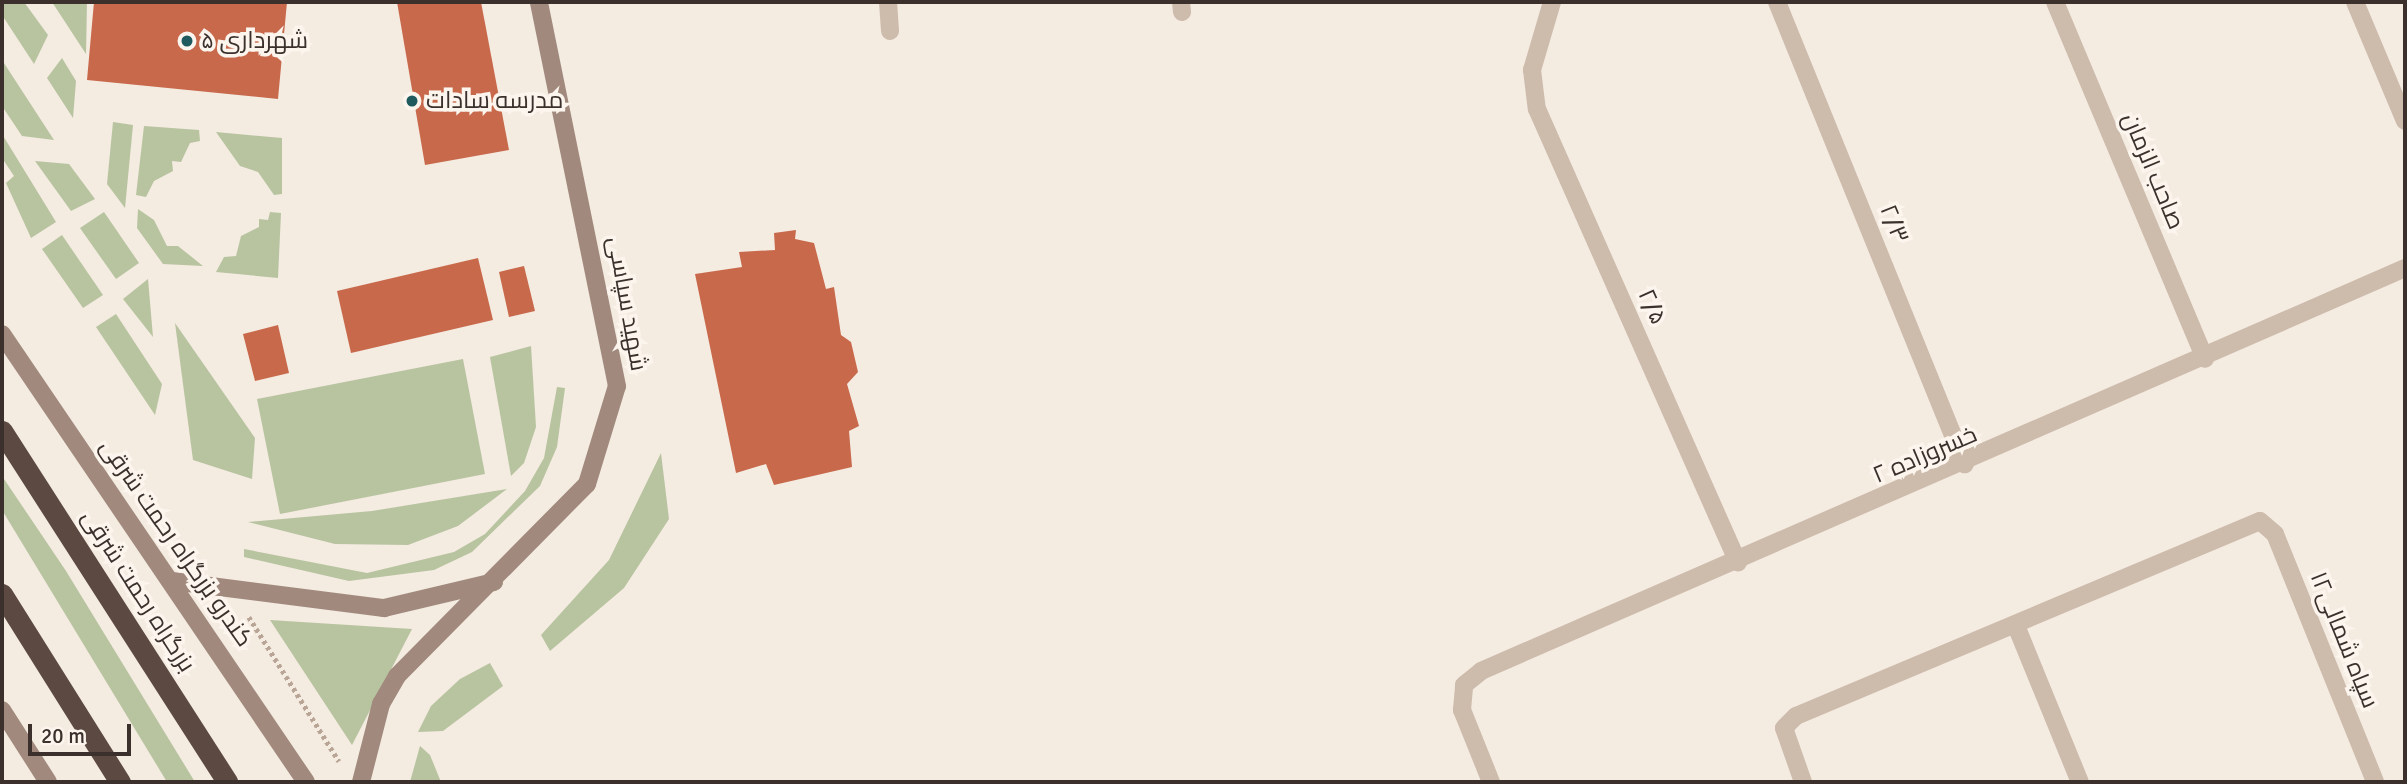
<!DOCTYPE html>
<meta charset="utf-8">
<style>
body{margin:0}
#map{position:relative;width:2407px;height:784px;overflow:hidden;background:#f4ebe1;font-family:Signika,Cairo,sans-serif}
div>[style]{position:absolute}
.green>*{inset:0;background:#b8c4a0}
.building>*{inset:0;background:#c8694b}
.path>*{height:4.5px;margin-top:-2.25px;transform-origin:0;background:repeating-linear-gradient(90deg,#b9a596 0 3.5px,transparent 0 7px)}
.street>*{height:18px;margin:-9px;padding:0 9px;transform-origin:9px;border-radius:9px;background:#cdbbac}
.secondary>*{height:18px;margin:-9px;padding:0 9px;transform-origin:9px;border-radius:9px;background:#a18a7d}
.highway>*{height:21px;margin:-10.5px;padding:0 10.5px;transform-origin:10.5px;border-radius:10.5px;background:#5c4a42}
.dots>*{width:19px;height:19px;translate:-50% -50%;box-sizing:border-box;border:4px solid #fbf5ee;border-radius:50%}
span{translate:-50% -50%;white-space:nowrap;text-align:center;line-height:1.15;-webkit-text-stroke:7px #fbf5ee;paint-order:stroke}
.poi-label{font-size:24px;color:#3b302b}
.left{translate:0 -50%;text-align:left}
.street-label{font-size:24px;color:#3b302b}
.frame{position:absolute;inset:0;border:4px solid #3b302b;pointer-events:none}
.scale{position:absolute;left:28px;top:724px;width:103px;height:32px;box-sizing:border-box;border:4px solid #3b302b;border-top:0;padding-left:9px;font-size:21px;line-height:24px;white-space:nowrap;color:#3b302b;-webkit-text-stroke:5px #fbf5ee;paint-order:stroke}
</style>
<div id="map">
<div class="green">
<i style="clip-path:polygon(2px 2px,24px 2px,48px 35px,34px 64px,2px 15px)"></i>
<i style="clip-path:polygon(52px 2px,87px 2px,86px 54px)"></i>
<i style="clip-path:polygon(62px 58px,76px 81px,73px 118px,47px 78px)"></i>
<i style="clip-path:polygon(2px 60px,54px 140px,22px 136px,2px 106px)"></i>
<i style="clip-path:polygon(113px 122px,133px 125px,125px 208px,107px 184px)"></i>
<i style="clip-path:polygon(144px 126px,199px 130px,200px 141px,190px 143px,181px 162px,172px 161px,173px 171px,154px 181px,146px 197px,136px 195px)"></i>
<i style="clip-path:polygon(216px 132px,282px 138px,282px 194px,274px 195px,258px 172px,240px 166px)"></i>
<i style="clip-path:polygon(2px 134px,56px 222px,31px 238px,6px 183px,14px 176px,2px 158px)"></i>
<i style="clip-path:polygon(35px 161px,69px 164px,95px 199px,71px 211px)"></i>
<i style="clip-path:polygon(138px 209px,154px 220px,167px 246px,178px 246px,203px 266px,163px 264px,137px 228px)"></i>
<i style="clip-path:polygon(104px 212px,139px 263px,116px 279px,80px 228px)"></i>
<i style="clip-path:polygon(270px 212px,281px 213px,278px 278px,216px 272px,224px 257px,236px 256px,241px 236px,259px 227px,259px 219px,268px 220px)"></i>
<i style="clip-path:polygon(62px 235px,103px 295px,83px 308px,42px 249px)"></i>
<i style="clip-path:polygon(148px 279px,153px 337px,123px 299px)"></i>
<i style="clip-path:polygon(116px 314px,162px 384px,155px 415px,96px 327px)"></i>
<i style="clip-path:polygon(175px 323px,255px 438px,252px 479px,193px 460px)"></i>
<i style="clip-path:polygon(531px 346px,536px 427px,524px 463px,511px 476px,490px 357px)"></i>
<i style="clip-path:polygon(463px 359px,485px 474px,280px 514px,257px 399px)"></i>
<i style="clip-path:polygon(557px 387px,565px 388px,557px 447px,540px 486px,472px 552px,434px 570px,349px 581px,244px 557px,244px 549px,367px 573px,454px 552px,485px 534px,525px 491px,544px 458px)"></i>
<i style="clip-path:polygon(661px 453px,669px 519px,624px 588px,550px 651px,541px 635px,609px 560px)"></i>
<i style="clip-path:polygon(2px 476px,66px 571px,195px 782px,167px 782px,2px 510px)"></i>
<i style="clip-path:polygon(507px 489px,458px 526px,408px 545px,335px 544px,248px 522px,372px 511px)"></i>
<i style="clip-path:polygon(270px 620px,412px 629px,352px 745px)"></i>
<i style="clip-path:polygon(490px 663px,503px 686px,443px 731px,418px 732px,431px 706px,460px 679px)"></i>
<i style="clip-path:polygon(420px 746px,430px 755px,441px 782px,410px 782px)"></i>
</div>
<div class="building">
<i style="clip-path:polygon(94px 2px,287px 2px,278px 99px,87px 80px)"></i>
<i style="clip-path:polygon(397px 2px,481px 2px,509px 150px,425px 165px)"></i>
<i style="clip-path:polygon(796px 230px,795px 239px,814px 243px,826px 289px,834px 287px,841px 335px,851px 342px,858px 372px,847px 384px,859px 426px,849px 431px,852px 467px,774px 485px,766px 464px,736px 473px,695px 274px,742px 267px,739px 252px,775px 250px,774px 233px)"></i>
<i style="clip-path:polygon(478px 258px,493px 320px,351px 353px,337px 291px)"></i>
<i style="clip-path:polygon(524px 266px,535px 311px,509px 317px,499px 272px)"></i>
<i style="clip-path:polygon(278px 325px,289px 373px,255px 381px,243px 334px)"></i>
</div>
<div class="path">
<i style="left:249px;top:617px;width:170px;rotate:58deg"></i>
</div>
<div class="street">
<i style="left:888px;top:2px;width:29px;rotate:86deg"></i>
<i style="left:1181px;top:2px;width:10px;rotate:84deg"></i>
<i style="left:1552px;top:2px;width:71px;rotate:106.4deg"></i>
<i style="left:1532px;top:70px;width:39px;rotate:83deg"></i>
<i style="left:1537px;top:109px;width:496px;rotate:66.1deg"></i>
<i style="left:1777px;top:2px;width:499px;rotate:67.9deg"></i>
<i style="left:2055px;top:2px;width:387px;rotate:67.2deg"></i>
<i style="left:2355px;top:2px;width:129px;rotate:67.2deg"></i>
<i style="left:2017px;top:628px;width:166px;rotate:67.8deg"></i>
<i style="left:1491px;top:782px;width:78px;rotate:-111.9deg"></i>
<i style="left:1462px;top:710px;width:25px;rotate:-85deg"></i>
<i style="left:1464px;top:685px;width:22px;rotate:-39deg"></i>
<i style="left:1481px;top:671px;width:1008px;rotate:-23.56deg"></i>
<i style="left:1803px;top:782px;width:57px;rotate:-109.4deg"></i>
<i style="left:1784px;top:728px;width:17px;rotate:-45deg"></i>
<i style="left:1796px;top:716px;width:503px;rotate:-22.8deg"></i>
<i style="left:2260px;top:521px;width:20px;rotate:41deg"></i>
<i style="left:2275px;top:534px;width:267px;rotate:68deg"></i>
</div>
<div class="secondary">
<i style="left:2px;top:334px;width:541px;rotate:55.84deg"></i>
<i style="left:172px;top:581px;width:214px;rotate:7.3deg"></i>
<i style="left:384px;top:608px;width:113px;rotate:-13.3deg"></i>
<i style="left:2px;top:710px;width:85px;rotate:57.4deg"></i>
<i style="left:361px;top:782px;width:81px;rotate:-75.6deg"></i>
<i style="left:381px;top:704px;width:32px;rotate:-60deg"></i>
<i style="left:397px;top:676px;width:270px;rotate:-45.3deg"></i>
<i style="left:587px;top:484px;width:102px;rotate:-73deg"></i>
<i style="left:617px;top:386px;width:392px;rotate:-101.5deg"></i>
</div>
<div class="highway">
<i style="left:2px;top:431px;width:417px;rotate:57.3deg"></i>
<i style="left:2px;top:594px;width:222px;rotate:57.9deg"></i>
</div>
<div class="dots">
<i style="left:187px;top:41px;background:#1f5a5e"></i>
<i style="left:412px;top:101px;background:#1f5a5e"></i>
</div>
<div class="poi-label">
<span class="left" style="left:201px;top:41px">شهرداری ۵</span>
<span class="left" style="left:426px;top:101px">مدرسه سادات</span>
</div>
<div class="street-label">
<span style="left:2153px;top:171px;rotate:67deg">صاحب الزمان</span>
<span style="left:1894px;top:224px;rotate:68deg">۲/۳</span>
<span style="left:627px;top:304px;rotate:80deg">شهید سپاسی</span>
<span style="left:1652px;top:307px;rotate:66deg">۲/۵</span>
<span style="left:1925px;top:455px;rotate:-23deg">خسروزاده ۲</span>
<span style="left:176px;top:543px;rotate:55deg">کندرو بزرگراه رحمت شرقی</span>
<span style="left:138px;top:591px;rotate:57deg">بزرگراه رحمت شرقی</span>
<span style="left:2344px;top:640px;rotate:68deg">سپاه شمالی۱۲</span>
</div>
<div class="frame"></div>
<div class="scale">20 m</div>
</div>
